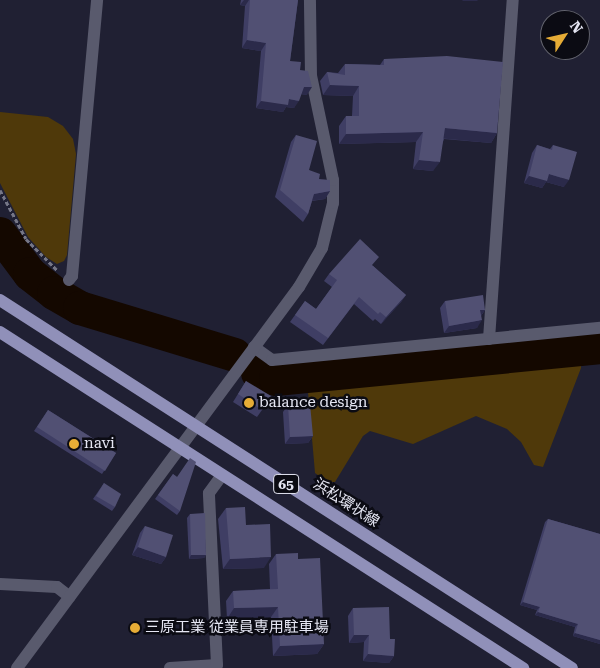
<!DOCTYPE html>
<meta charset="utf-8">
<style>
body{margin:0}
#map{position:relative;width:600px;height:668px;overflow:hidden;background:#202033;font-family:"Roboto Serif","Noto Sans JP",serif}
div>[style]{position:absolute}
.green>*{inset:0;background:#4f390a}
.river>*{height:34px;margin:-17px;padding:0 17px;transform-origin:17px;border-radius:17px;background:#140800}
.path>*{height:3px;margin-top:-1.5px;transform-origin:0;background:repeating-linear-gradient(90deg,#767787 0 4px,transparent 0 6.5px)}
.minor>*{height:12px;margin:-6px;padding:0 6px;transform-origin:6px;border-radius:6px;background:#595a6d}
.major>*{height:12px;margin:-6px;padding:0 6px;transform-origin:6px;border-radius:6px;background:#9090b9}
.wall>*{inset:0;background:#3f3e64}
.shaded-wall>*{inset:0;background:#2b2a4a}
.building>*{inset:0;background:#515073}
.dots>*{width:14px;height:14px;translate:-50% -50%;box-sizing:border-box;border:2px solid #0b0b13;border-radius:50%}
span{translate:-50% -50%;white-space:nowrap;text-align:center;line-height:1.15;-webkit-text-stroke:5px #0b0b13;paint-order:stroke}
.shield-label span{padding:1px 4px;background:#0b0b13;border:1px solid;border-radius:4px;-webkit-text-stroke-width:0}
.shield-label{font-size:14px;color:#e5e6f3;font-weight:700}
.poi-label{font-size:15px;color:#e5e6f3}
.left{translate:0 -50%;text-align:left}
.street-label{font-size:15px;color:#e5e6f3}
.north{position:absolute;left:540px;top:10px;width:50px;height:50px;box-sizing:border-box;background:#0b0b13;border:1px solid #62636d;border-radius:50%;rotate:55deg;font-size:14px;font-weight:700;line-height:20px;text-align:center;color:#e5e6f3}
.north::after{content:'';display:block;margin:auto;width:18px;height:22px;background:#e6ac36;clip-path:polygon(50% 0,100% 100%,50% 72%,0 100%)}
</style>
<div id="map">
<div class="green">
<i style="clip-path:polygon(0 112px,48px 117px,63px 126px,73px 139px,76px 154px,67px 255px,64px 261px,57px 264px,46px 257px,28px 237px,0 183px)"></i>
<i style="clip-path:polygon(573px 358px,581px 363px,581px 368px,543px 467px,534px 465px,521px 442px,507px 429px,476px 416px,413px 444px,370px 431px,363px 436px,335px 482px,328px 482px,315px 473px,308px 392px,311px 385px)"></i>
</div>
<div class="river">
<i style="left:0;top:234px;width:50px;rotate:53.1deg"></i>
<i style="left:30px;top:274px;width:31px;rotate:38deg"></i>
<i style="left:54px;top:293px;width:30px;rotate:30deg"></i>
<i style="left:80px;top:308px;width:162px;rotate:16.9deg"></i>
<i style="left:258px;top:373px;width:19px;rotate:18deg"></i>
<i style="left:276px;top:379px;width:326px;rotate:-5.6deg"></i>
</div>
<div class="path">
<i style="left:0;top:190px;width:55px;rotate:62deg"></i>
<i style="left:26px;top:239px;width:44px;rotate:45deg"></i>
</div>
<div class="minor">
<i style="left:69px;top:280px;width:5px;rotate:-53deg"></i>
<i style="left:72px;top:276px;width:277px;rotate:-84.8deg"></i>
<i style="left:489px;top:339px;width:340px;rotate:-86deg"></i>
<i style="left:254px;top:347px;width:22px;rotate:36deg"></i>
<i style="left:272px;top:360px;width:330px;rotate:-5.6deg"></i>
<i style="left:0;top:584px;width:57px;rotate:3deg"></i>
<i style="left:57px;top:587px;width:16px;rotate:38deg"></i>
<i style="left:17px;top:668px;width:474px;rotate:-53.5deg"></i>
<i style="left:299px;top:287px;width:45px;rotate:-59.5deg"></i>
<i style="left:322px;top:248px;width:46px;rotate:-76.3deg"></i>
<i style="left:333px;top:203px;width:23px;rotate:-90deg"></i>
<i style="left:333px;top:180px;width:106px;rotate:-101.9deg"></i>
<i style="left:311px;top:76px;width:76px;rotate:-90.8deg"></i>
<i style="left:170px;top:668px;width:47px;rotate:-3.7deg"></i>
<i style="left:217px;top:665px;width:172px;rotate:-92.7deg"></i>
<i style="left:209px;top:493px;width:22px;rotate:-54deg"></i>
</div>
<div class="major">
<i style="left:0;top:300px;width:680px;rotate:32.76deg"></i>
<i style="left:0;top:332px;width:622px;rotate:32.72deg"></i>
</div>
<div class="wall">
<i style="clip-path:polygon(241px 0,298px 0,290px 61px,300px 70px,307px 95px,301px 94px,294px 108px,286px 107px,283px 112px,256px 108px,261px 51px,242px 48px,245px 6px,240px 5px)"></i>
<i style="clip-path:polygon(384px 59px,497px 133px,491px 143px,444px 139px,433px 171px,413px 169px,416px 142px,339px 144px,339px 126px,346px 116px,352px 116px,353px 96px,323px 95px,320px 81px,327px 72px,338px 73px,345px 64px,380px 65px)"></i>
<i style="clip-path:polygon(296px 135px,309px 170px,330px 191px,325px 199px,312px 201px,308px 214px,303px 222px,275px 197px,291px 142px)"></i>
<i style="clip-path:polygon(537px 145px,550px 149px,553px 145px,564px 187px,546px 182px,542px 188px,524px 183px,532px 153px)"></i>
<i style="clip-path:polygon(373px 266px,406px 295px,401px 302px,381px 324px,375px 319px,373px 321px,354px 304px,323px 345px,290px 322px,305px 301px,316px 309px,332px 287px,324px 281px,329px 274px)"></i>
<i style="clip-path:polygon(445px 301px,485px 310px,481px 316px,477px 328px,444px 333px,440px 308px)"></i>
<i style="clip-path:polygon(246px 381px,262px 410px,257px 417px,233px 402px)"></i>
<i style="clip-path:polygon(288px 405px,313px 436px,308px 443px,285px 444px,283px 412px)"></i>
<i style="clip-path:polygon(48px 410px,116px 453px,102px 474px,34px 431px)"></i>
<i style="clip-path:polygon(173px 474px,177px 477px,180px 511px,177px 515px,155px 499px)"></i>
<i style="clip-path:polygon(104px 483px,115px 507px,112px 511px,93px 499px)"></i>
<i style="clip-path:polygon(226px 508px,246px 525px,264px 568px,223px 569px,218px 519px)"></i>
<i style="clip-path:polygon(190px 514px,206px 555px,204px 558px,189px 559px,187px 518px)"></i>
<i style="clip-path:polygon(548px 519px,600px 534px,600px 644px,573px 636px,575px 627px,535px 615px,537px 610px,520px 605px,545px 522px)"></i>
<i style="clip-path:polygon(145px 526px,166px 557px,161px 564px,132px 555px,140px 533px)"></i>
<i style="clip-path:polygon(276px 554px,298px 559px,324px 644px,317px 654px,273px 656px,271px 617px,227px 619px,226px 601px,233px 591px,270px 589px,269px 564px)"></i>
<i style="clip-path:polygon(353px 608px,394px 656px,389px 663px,363px 661px,364px 642px,349px 643px,348px 616px)"></i>
</div>
<div class="shaded-wall">
<i style="clip-path:polygon(244px 0,249px 0,245px 6px,240px 5px)"></i>
<i style="clip-path:polygon(463px 0,478px 0,477px 1px,462px 1px)"></i>
<i style="clip-path:polygon(247px 40px,266px 43px,261px 51px,242px 48px)"></i>
<i style="clip-path:polygon(330px 85px,359px 86px,353px 96px,323px 95px)"></i>
<i style="clip-path:polygon(304px 87px,312px 87px,307px 95px,299px 94px)"></i>
<i style="clip-path:polygon(289px 99px,299px 101px,294px 108px,286px 107px,283px 112px,256px 108px,261px 101px)"></i>
<i style="clip-path:polygon(445px 128px,497px 133px,491px 143px,438px 138px)"></i>
<i style="clip-path:polygon(423px 132px,416px 142px,339px 144px,346px 134px)"></i>
<i style="clip-path:polygon(419px 160px,440px 162px,433px 171px,413px 169px)"></i>
<i style="clip-path:polygon(549px 174px,569px 180px,564px 187px,546px 182px,542px 188px,524px 183px,529px 176px)"></i>
<i style="clip-path:polygon(330px 191px,325px 199px,309px 201px,314px 194px)"></i>
<i style="clip-path:polygon(406px 295px,401px 302px,381px 324px,386px 317px)"></i>
<i style="clip-path:polygon(480px 310px,485px 310px,480px 317px)"></i>
<i style="clip-path:polygon(482px 320px,477px 328px,444px 333px,449px 326px)"></i>
<i style="clip-path:polygon(313px 436px,308px 443px,285px 444px,290px 437px)"></i>
<i style="clip-path:polygon(138px 547px,166px 557px,161px 564px,132px 555px)"></i>
<i style="clip-path:polygon(191px 555px,206px 555px,204px 558px,189px 559px)"></i>
<i style="clip-path:polygon(271px 557px,264px 568px,223px 569px,230px 559px)"></i>
<i style="clip-path:polygon(523px 602px,540px 607px,537px 610px,520px 605px)"></i>
<i style="clip-path:polygon(278px 607px,271px 617px,227px 619px,234px 608px)"></i>
<i style="clip-path:polygon(538px 612px,578px 624px,575px 627px,535px 615px)"></i>
<i style="clip-path:polygon(575px 633px,600px 640px,600px 644px,573px 636px)"></i>
<i style="clip-path:polygon(354px 635px,369px 635px,364px 642px,349px 643px)"></i>
<i style="clip-path:polygon(324px 644px,317px 654px,273px 656px,280px 646px)"></i>
<i style="clip-path:polygon(368px 654px,394px 656px,389px 663px,363px 661px)"></i>
</div>
<div class="building">
<i style="clip-path:polygon(250px 0,298px 0,290px 61px,301px 62px,300px 70px,308px 71px,312px 87px,304px 87px,299px 101px,289px 99px,288px 105px,261px 101px,266px 43px,247px 40px)"></i>
<i style="clip-path:polygon(447px 56px,503px 62px,497px 133px,445px 128px,440px 162px,419px 160px,423px 132px,346px 134px,346px 116px,359px 116px,359px 86px,330px 85px,327px 72px,345px 75px,345px 64px,384px 65px,384px 59px)"></i>
<i style="clip-path:polygon(296px 135px,317px 141px,309px 170px,320px 174px,319px 179px,330px 180px,330px 191px,314px 194px,308px 214px,280px 190px)"></i>
<i style="clip-path:polygon(537px 145px,552px 150px,553px 145px,577px 152px,569px 180px,549px 174px,547px 181px,529px 176px)"></i>
<i style="clip-path:polygon(360px 239px,379px 257px,372px 265px,406px 295px,386px 317px,380px 312px,378px 314px,359px 297px,328px 338px,295px 315px,305px 301px,316px 309px,337px 280px,329px 274px)"></i>
<i style="clip-path:polygon(483px 295px,485px 310px,480px 310px,482px 320px,449px 326px,445px 301px)"></i>
<i style="clip-path:polygon(246px 381px,271px 396px,262px 410px,238px 394px)"></i>
<i style="clip-path:polygon(310px 404px,313px 436px,290px 437px,288px 405px)"></i>
<i style="clip-path:polygon(48px 410px,116px 453px,105px 471px,37px 427px)"></i>
<i style="clip-path:polygon(190px 458px,196px 462px,180px 511px,158px 495px,173px 474px,177px 477px)"></i>
<i style="clip-path:polygon(104px 483px,121px 494px,115px 507px,96px 496px)"></i>
<i style="clip-path:polygon(245px 507px,246px 525px,270px 524px,271px 557px,230px 559px,226px 508px)"></i>
<i style="clip-path:polygon(205px 513px,206px 555px,191px 555px,190px 514px)"></i>
<i style="clip-path:polygon(548px 519px,600px 534px,600px 640px,575px 633px,578px 624px,538px 612px,540px 607px,523px 602px)"></i>
<i style="clip-path:polygon(145px 526px,173px 535px,166px 557px,138px 547px)"></i>
<i style="clip-path:polygon(298px 553px,298px 559px,320px 558px,324px 644px,280px 646px,278px 607px,234px 608px,233px 591px,278px 589px,276px 554px)"></i>
<i style="clip-path:polygon(389px 607px,390px 639px,395px 639px,394px 656px,368px 654px,369px 635px,354px 635px,353px 608px)"></i>
</div>
<div class="dots">
<i style="left:249px;top:403px;background:#e6ac36"></i>
<i style="left:74px;top:444px;background:#e6ac36"></i>
<i style="left:135px;top:628px;background:#e6ac36"></i>
</div>
<div class="shield-label">
<span style="left:286px;top:484px">65</span>
</div>
<div class="poi-label">
<span class="left" style="left:259px;top:403px">balance design</span>
<span class="left" style="left:84px;top:444px">navi</span>
<span class="left" style="left:145px;top:628px">三原工業 従業員専用駐車場</span>
</div>
<div class="street-label">
<span style="left:346px;top:503px;rotate:33deg">浜松環状線</span>
</div>
<div class="north">N</div>
</div>
